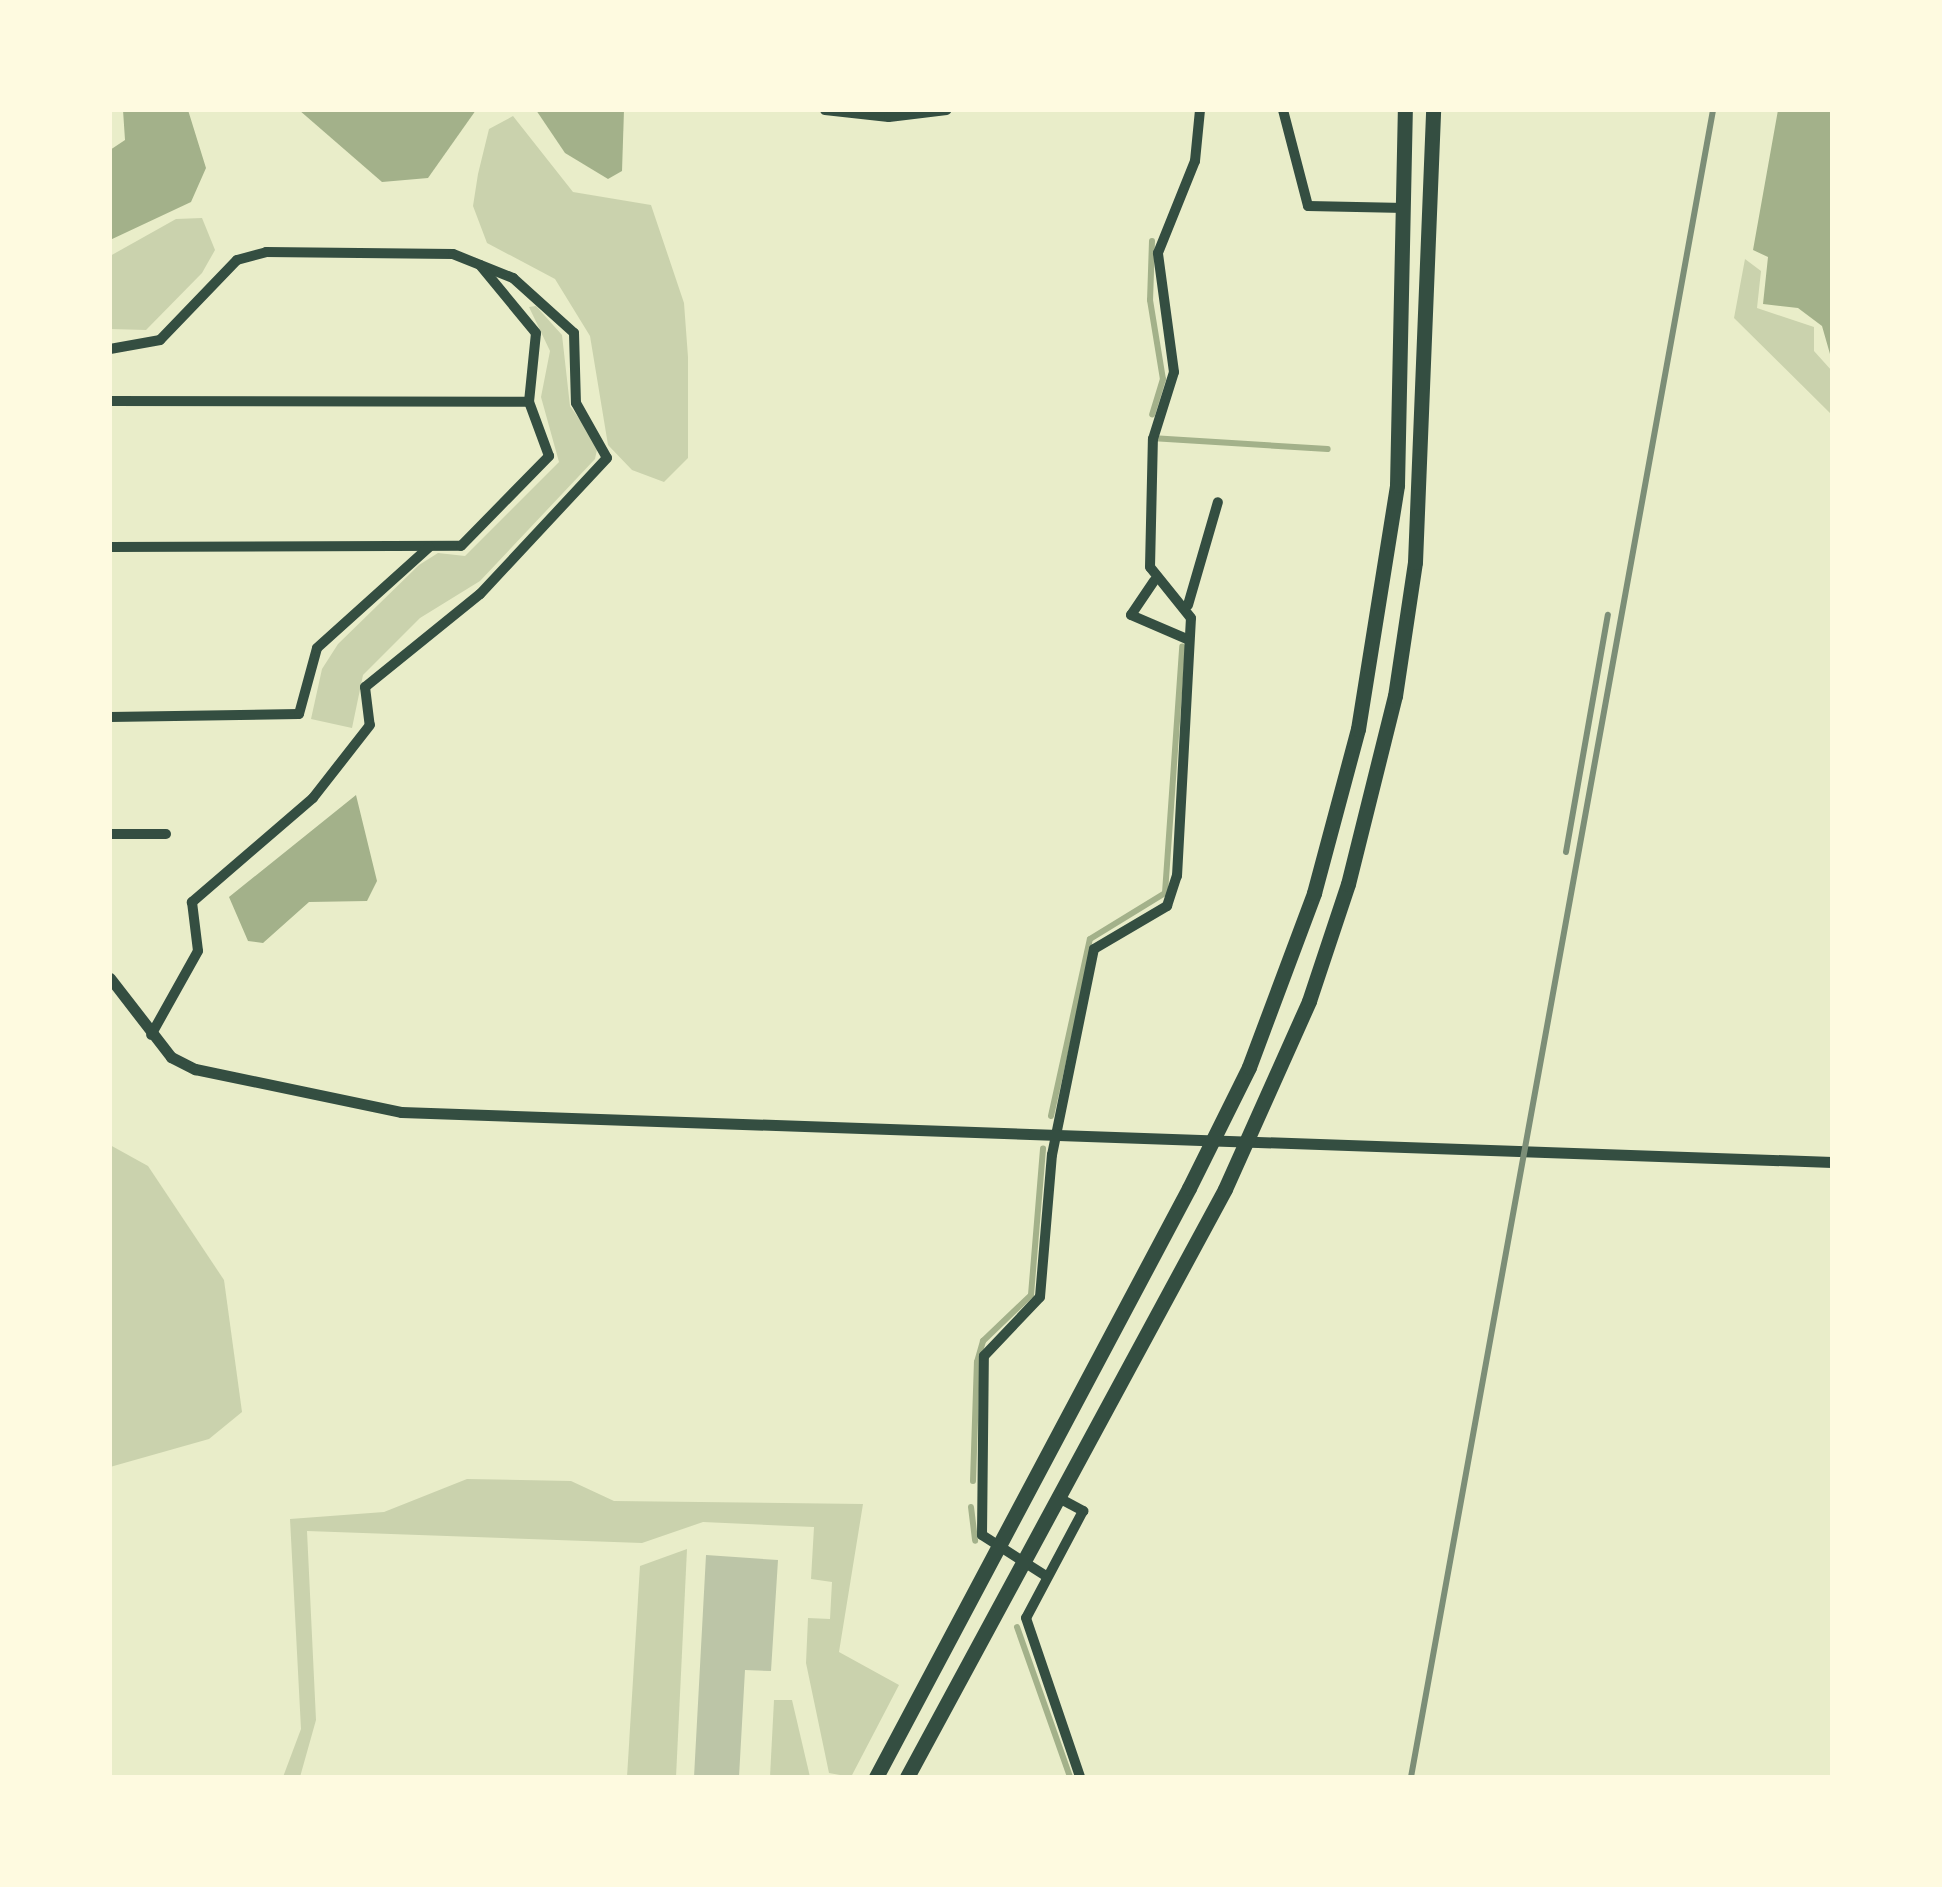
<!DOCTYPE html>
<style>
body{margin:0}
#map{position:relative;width:1942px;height:1887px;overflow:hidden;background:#e9edc9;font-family:"Zilla Slab",serif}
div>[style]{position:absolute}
.green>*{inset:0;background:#cad2ad}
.water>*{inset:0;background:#a3b18a}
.stream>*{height:6px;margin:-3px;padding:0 3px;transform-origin:3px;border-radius:3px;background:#a3b18a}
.building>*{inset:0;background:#bcc5a7}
.minor>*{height:10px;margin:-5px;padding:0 5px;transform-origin:5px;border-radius:5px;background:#344e41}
.tertiary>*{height:11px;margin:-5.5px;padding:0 5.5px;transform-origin:5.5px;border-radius:5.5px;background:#344e41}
.trunk>*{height:15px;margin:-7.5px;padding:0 7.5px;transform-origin:7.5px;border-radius:7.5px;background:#344e41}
.rail>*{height:6px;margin:-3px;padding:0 3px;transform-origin:3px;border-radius:3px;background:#7c8e77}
span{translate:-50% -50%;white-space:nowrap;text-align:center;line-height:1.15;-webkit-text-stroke:9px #fefae0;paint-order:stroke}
.frame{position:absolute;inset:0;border:112px solid #fefae0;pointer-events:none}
</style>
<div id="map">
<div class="green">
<i style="clip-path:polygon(513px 116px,573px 192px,651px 205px,684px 303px,688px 357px,688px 458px,664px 482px,632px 470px,608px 445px,590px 336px,555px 279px,487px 243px,473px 206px,478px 174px,489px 129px)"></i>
<i style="clip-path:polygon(202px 218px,215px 250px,202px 273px,146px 330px,110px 329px,110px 256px,176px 219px)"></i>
<i style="clip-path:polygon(1745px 259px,1761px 271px,1757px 308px,1814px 327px,1814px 351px,1832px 371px,1832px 415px,1734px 318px)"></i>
<i style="clip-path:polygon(536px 306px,562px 335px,570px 406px,598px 445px,595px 459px,480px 581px,420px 618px,363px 675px,352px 728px,311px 719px,322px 669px,338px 644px,419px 565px,438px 553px,465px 556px,559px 462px,541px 397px,550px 351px,529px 307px)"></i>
<i style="clip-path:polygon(110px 1145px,148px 1166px,224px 1280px,242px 1412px,209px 1439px,110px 1467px)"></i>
<i style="clip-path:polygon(467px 1479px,571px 1481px,614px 1501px,863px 1504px,839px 1652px,899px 1685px,851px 1777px,829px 1773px,806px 1663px,808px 1618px,830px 1619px,832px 1582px,811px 1579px,814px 1527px,703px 1522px,642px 1543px,307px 1531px,316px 1720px,300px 1777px,283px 1777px,301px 1729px,290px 1519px,384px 1512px)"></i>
<i style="clip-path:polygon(687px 1549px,676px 1777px,627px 1777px,640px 1566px)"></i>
<i style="clip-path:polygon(774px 1700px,792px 1700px,810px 1777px,770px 1777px)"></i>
</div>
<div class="water">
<i style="clip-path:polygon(123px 110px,188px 110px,206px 168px,191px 202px,110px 240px,110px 150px,125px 140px)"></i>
<i style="clip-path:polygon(299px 110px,476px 110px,428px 178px,382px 182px)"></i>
<i style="clip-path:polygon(536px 110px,624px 110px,622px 171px,608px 179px,565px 153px)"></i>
<i style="clip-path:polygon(1778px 110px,1832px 110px,1832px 361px,1822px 326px,1798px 308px,1763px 304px,1768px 257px,1753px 250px)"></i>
<i style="clip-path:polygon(356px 795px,377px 881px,367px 901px,309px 902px,263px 943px,248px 941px,229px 897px)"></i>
</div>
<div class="stream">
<i style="left:1152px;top:241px;width:59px;rotate:91.9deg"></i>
<i style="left:1150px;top:300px;width:80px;rotate:80.7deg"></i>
<i style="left:1163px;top:379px;width:37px;rotate:107deg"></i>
<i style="left:1151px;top:438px;width:177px;rotate:3.6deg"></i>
<i style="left:1051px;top:1116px;width:181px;rotate:-77.6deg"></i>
<i style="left:1090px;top:939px;width:88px;rotate:-31.5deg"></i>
<i style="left:1165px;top:893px;width:247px;rotate:-86deg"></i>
<i style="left:973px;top:1481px;width:119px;rotate:-88.1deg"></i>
<i style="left:977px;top:1362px;width:22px;rotate:-74deg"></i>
<i style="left:983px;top:1341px;width:66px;rotate:-43.8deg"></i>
<i style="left:1031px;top:1295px;width:147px;rotate:-85.3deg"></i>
<i style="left:971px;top:1507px;width:34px;rotate:83deg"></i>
<i style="left:1017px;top:1627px;width:159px;rotate:70.5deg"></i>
</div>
<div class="building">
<i style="clip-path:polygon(706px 1555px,778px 1560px,771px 1671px,745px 1670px,739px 1777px,694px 1777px)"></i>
</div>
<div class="minor">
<i style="left:825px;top:110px;width:64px;rotate:6.2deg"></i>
<i style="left:889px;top:117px;width:58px;rotate:-6.9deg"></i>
<i style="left:1283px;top:110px;width:99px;rotate:75.4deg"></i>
<i style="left:1308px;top:206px;width:97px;rotate:1.2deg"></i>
<i style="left:110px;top:349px;width:51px;rotate:-10.2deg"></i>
<i style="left:160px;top:340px;width:111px;rotate:-46.1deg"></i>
<i style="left:237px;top:260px;width:30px;rotate:-15deg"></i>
<i style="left:266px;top:252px;width:187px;rotate:0.6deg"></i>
<i style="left:453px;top:254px;width:65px;rotate:21.8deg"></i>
<i style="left:513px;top:278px;width:82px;rotate:42deg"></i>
<i style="left:574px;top:333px;width:70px;rotate:88.4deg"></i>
<i style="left:576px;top:403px;width:63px;rotate:60.6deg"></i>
<i style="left:607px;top:458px;width:186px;rotate:133deg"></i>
<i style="left:480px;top:594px;width:148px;rotate:141deg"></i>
<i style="left:365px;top:687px;width:38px;rotate:83deg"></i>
<i style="left:370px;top:725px;width:93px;rotate:128deg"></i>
<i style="left:313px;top:798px;width:160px;rotate:139.3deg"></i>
<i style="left:192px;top:902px;width:49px;rotate:83deg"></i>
<i style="left:198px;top:951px;width:96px;rotate:119.2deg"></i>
<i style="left:110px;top:401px;width:419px;rotate:0.1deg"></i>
<i style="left:110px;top:547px;width:351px;rotate:-0.2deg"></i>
<i style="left:461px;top:546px;width:126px;rotate:-45.6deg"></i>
<i style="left:549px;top:456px;width:58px;rotate:-110.3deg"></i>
<i style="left:529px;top:402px;width:69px;rotate:-84.2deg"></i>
<i style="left:536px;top:333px;width:88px;rotate:-129.5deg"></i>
<i style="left:1154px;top:581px;width:41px;rotate:124.1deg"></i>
<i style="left:1131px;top:615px;width:63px;rotate:23.3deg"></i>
<i style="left:1188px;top:605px;width:107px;rotate:-73.8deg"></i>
<i style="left:110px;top:717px;width:189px;rotate:-0.9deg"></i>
<i style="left:299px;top:714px;width:68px;rotate:-74.7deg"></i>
<i style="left:317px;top:648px;width:151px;rotate:-42deg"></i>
<i style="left:110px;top:834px;width:56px"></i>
<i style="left:1057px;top:1497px;width:30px;rotate:28deg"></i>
<i style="left:1083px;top:1511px;width:121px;rotate:118deg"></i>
<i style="left:1026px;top:1618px;width:168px;rotate:71.2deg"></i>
<i style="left:1046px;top:1576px;width:76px;rotate:-147.4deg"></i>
<i style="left:982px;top:1535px;width:179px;rotate:-89.4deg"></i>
<i style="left:984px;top:1356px;width:81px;rotate:-46.5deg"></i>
<i style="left:1040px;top:1297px;width:143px;rotate:-85.2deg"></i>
<i style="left:1052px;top:1155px;width:210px;rotate:-78.5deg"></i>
<i style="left:1094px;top:949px;width:85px;rotate:-30.5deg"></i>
<i style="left:1167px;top:906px;width:32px;rotate:-72deg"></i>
<i style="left:1177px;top:876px;width:258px;rotate:-86.9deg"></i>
<i style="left:1191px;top:618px;width:65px;rotate:-128.8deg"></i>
<i style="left:1150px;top:567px;width:128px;rotate:-88.7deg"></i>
<i style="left:1153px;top:439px;width:70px;rotate:-72.6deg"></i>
<i style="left:1174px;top:372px;width:120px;rotate:-97.7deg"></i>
<i style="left:1158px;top:253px;width:99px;rotate:-68.1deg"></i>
<i style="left:1195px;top:161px;width:51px;rotate:-84.4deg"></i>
</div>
<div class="tertiary">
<i style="left:110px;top:978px;width:100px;rotate:52.3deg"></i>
<i style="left:171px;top:1057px;width:27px;rotate:27deg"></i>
<i style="left:195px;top:1069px;width:210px;rotate:11.8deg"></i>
<i style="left:401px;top:1112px;width:1432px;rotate:2deg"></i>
</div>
<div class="trunk">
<i style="left:876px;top:1777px;width:667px;rotate:-62.01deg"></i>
<i style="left:1189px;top:1188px;width:135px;rotate:-63.6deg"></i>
<i style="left:1249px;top:1067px;width:186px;rotate:-69.5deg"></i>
<i style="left:1314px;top:893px;width:170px;rotate:-75deg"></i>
<i style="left:1358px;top:729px;width:247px;rotate:-80.9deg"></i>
<i style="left:1397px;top:485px;width:375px;rotate:-88.8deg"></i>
<i style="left:907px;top:1777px;width:668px;rotate:-61.59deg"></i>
<i style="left:1225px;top:1189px;width:206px;rotate:-65.9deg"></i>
<i style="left:1309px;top:1001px;width:123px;rotate:-71.6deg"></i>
<i style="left:1348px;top:884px;width:194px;rotate:-76deg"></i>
<i style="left:1395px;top:696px;width:135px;rotate:-81.5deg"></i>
<i style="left:1415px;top:562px;width:452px;rotate:-87.7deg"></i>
</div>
<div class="rail">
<i style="left:1566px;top:852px;width:241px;rotate:-80deg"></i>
<i style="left:1411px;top:1777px;width:1694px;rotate:-79.73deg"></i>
</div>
<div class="frame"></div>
</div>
